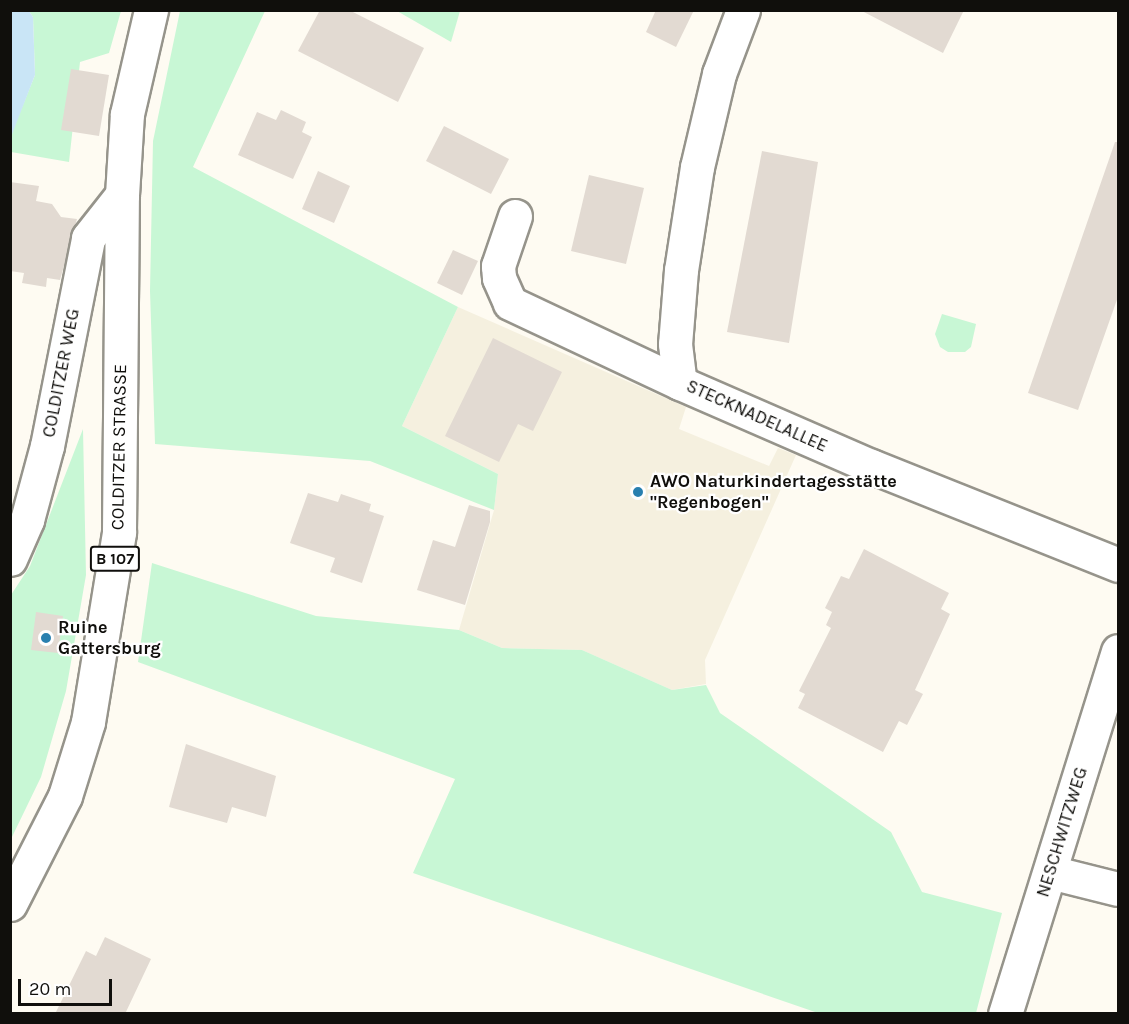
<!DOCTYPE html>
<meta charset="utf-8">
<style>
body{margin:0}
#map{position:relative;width:1129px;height:1024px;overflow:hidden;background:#fefbf2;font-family:Karla,sans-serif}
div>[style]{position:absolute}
.built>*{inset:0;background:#f5f0df}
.green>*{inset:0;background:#c8f7d5}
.water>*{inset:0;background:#c9e5f6}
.building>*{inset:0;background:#e2dad2}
.roads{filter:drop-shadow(2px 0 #96948b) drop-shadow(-2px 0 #96948b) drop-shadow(0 2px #96948b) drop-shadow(0 -2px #96948b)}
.minor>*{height:33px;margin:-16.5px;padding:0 16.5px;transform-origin:16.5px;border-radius:16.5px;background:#fff}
.major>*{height:33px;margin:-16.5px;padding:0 16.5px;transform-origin:16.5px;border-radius:16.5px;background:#fff}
.dots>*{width:16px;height:16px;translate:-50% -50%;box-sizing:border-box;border:3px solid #fff;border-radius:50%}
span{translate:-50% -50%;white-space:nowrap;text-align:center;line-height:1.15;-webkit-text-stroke:4.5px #fff;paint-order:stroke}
.shield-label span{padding:2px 4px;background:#fff;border:2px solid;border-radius:4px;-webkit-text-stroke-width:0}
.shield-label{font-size:16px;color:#100f0c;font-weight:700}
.street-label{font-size:18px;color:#100f0c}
.poi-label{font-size:18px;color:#100f0c;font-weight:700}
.left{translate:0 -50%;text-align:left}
.frame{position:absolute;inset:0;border:12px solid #100f0c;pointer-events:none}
.scale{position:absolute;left:18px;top:979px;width:94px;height:27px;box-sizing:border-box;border:3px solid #100f0c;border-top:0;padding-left:8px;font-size:18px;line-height:21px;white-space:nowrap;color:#100f0c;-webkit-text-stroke:4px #fff;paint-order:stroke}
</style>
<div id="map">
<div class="built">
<i style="clip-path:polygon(458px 307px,686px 407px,679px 429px,769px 466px,778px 448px,796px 455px,705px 660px,706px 684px,672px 690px,582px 650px,502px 648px,459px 630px,494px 510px,498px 474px,402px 426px)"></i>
</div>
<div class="green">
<i style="clip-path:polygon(29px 11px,121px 11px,109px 53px,80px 62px,69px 162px,11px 152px,10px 137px,35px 75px,33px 17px)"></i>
<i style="clip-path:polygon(180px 11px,265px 11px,193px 167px,458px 307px,402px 426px,498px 474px,494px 510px,370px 461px,155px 444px,150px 291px,153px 141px)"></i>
<i style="clip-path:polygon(397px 11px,460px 11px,451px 42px)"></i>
<i style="clip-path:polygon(942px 314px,976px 324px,971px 347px,965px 352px,948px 352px,940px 347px,935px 334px)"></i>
<i style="clip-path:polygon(83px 429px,86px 575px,66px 691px,41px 777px,11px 839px,11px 595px,30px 566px)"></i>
<i style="clip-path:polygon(152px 563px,316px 616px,459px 630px,502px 648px,582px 650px,672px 690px,706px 685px,720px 713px,891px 832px,922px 892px,1002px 913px,976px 1013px,818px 1013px,413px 873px,455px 779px,138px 662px)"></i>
</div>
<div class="water">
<i style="clip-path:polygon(11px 10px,29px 11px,33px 17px,35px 75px,11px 137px)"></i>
</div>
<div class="building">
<i style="clip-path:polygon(320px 10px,349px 10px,424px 48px,398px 102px,298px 51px)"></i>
<i style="clip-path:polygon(656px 10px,694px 10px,676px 47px,646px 32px)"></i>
<i style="clip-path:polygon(860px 10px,964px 10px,943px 53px)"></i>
<i style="clip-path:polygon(71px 69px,109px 75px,99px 136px,61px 130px)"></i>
<i style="clip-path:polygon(281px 110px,306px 122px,302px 132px,312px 137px,293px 179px,238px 155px,257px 112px,276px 120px)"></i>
<i style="clip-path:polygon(444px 126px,509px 159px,491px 194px,426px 161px)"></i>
<i style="clip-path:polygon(1115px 142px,1119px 142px,1119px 294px,1078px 410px,1028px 393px)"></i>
<i style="clip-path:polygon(762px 151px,818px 162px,789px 343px,727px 332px)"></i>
<i style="clip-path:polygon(318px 171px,350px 186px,334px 223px,302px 209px)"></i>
<i style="clip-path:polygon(589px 175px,644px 188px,626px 264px,571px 251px)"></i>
<i style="clip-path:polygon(10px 182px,39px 186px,36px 201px,52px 204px,61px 217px,77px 219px,60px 280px,47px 278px,46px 287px,22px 283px,24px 273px,10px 271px)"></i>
<i style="clip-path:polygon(453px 250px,478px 261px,462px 295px,437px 283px)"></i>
<i style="clip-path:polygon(493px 338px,562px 372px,533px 431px,518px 424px,499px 462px,445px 436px)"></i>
<i style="clip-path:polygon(308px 493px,338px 502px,341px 494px,371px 504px,369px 511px,384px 516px,362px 583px,330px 572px,335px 558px,290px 543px)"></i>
<i style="clip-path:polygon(469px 505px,490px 511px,490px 522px,465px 605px,417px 590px,433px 540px,455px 547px)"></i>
<i style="clip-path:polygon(864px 549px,949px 593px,941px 609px,950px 614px,915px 690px,923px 694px,907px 725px,899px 721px,883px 752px,798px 708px,805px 694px,799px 691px,831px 628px,826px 625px,832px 612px,825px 608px,841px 576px,849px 579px)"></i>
<i style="clip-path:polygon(36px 612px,63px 616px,58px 653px,31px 650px)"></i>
<i style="clip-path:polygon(186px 744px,276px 776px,266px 817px,232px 807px,227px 823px,169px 807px)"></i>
<i style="clip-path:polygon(105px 937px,151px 959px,125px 1014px,55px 1014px,86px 951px,96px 956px)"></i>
</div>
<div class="roads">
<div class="minor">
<i style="left:743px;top:10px;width:68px;rotate:110.6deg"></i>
<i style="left:719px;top:74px;width:96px;rotate:103.3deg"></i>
<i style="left:697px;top:167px;width:104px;rotate:98.8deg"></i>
<i style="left:681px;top:270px;width:74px;rotate:94.6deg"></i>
<i style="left:675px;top:344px;width:39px;rotate:83deg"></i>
<i style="left:680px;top:383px;width:208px;rotate:23.5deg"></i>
<i style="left:871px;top:466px;width:266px;rotate:21.8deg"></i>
<i style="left:515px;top:216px;width:53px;rotate:108.8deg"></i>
<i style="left:498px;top:266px;width:12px;rotate:85deg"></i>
<i style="left:499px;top:278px;width:27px;rotate:66deg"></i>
<i style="left:510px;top:303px;width:188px;rotate:25.2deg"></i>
<i style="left:10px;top:559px;width:43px;rotate:-66.4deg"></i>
<i style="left:27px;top:520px;width:77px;rotate:-74.9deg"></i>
<i style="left:47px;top:446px;width:212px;rotate:-78.8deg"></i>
<i style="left:88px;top:238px;width:55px;rotate:-51.7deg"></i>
<i style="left:1050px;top:872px;width:70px;rotate:14deg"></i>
<i style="left:1005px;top:1014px;width:380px;rotate:-72.7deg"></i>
</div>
<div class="major">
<i style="left:10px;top:904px;width:121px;rotate:-63deg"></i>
<i style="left:65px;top:796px;width:77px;rotate:-72.7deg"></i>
<i style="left:88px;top:722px;width:193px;rotate:-80.7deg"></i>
<i style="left:119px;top:532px;width:337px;rotate:-89.5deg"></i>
<i style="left:122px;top:195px;width:81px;rotate:-86.5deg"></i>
<i style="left:127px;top:114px;width:107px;rotate:-77deg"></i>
</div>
</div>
<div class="dots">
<i style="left:638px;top:492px;background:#2980af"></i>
<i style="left:46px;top:638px;background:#2980af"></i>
</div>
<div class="shield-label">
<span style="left:115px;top:559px">B 107</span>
</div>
<div class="street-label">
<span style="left:61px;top:373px;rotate:-79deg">COLDITZER WEG</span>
<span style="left:757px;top:416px;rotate:24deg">STECKNADELALLEE</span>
<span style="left:119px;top:447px;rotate:-89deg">COLDITZER STRASSE</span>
<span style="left:1062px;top:832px;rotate:-73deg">NESCHWITZWEG</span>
</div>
<div class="poi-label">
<span class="left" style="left:650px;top:492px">AWO Naturkindertagesstätte<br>"Regenbogen"</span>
<span class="left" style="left:58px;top:638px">Ruine<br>Gattersburg</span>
</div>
<div class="frame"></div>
<div class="scale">20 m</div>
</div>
